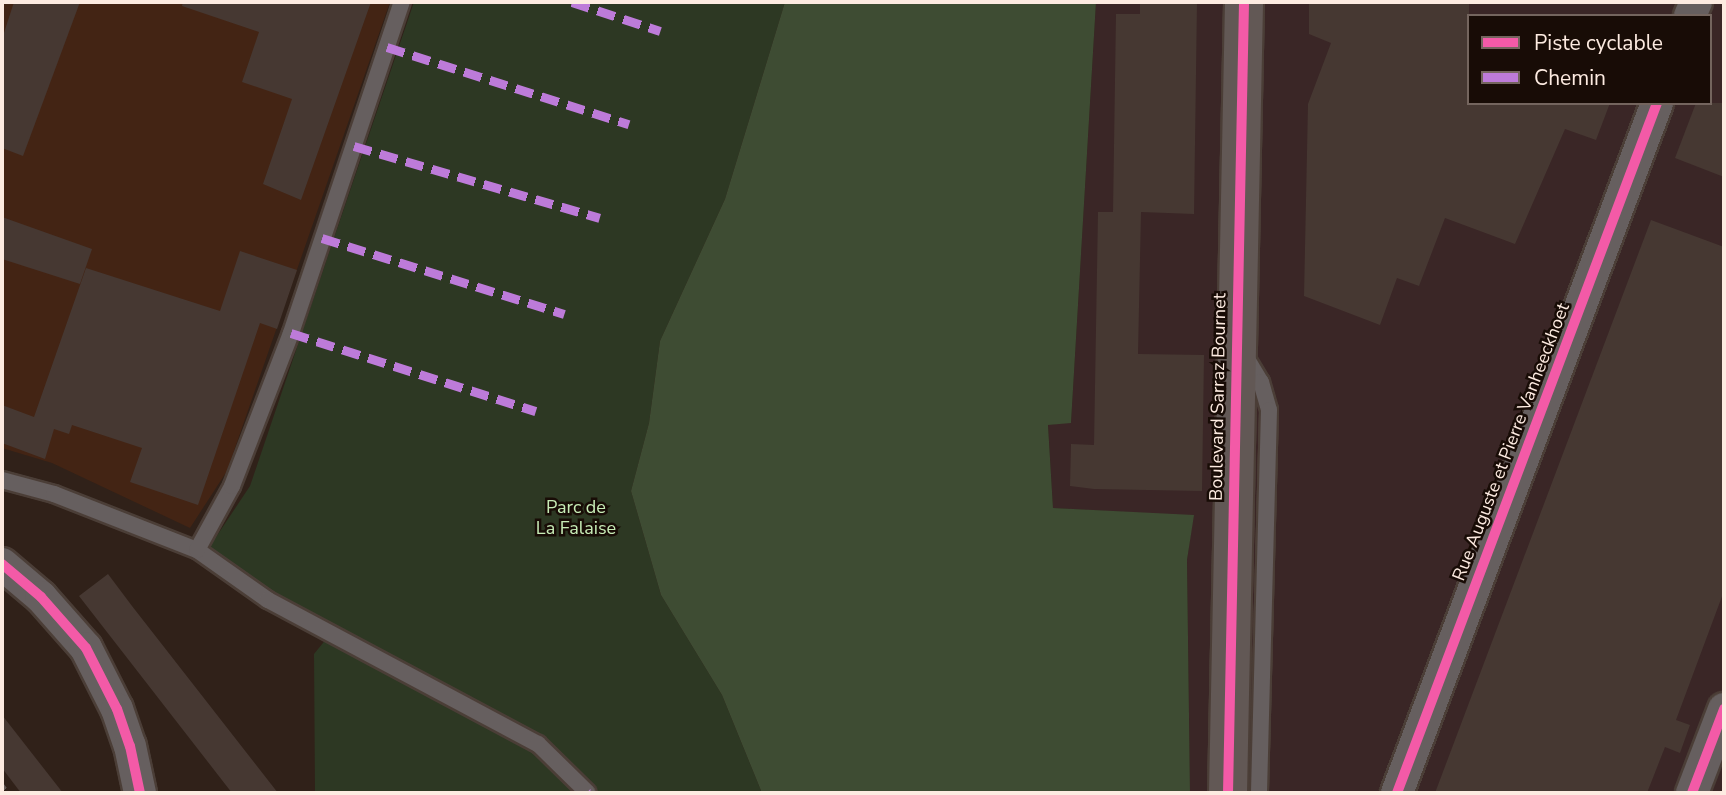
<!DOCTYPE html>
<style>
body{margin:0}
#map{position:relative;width:1726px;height:795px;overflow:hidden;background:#302119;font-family:"Nunito Sans",sans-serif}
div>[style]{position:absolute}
.industrial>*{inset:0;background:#3a2626}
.built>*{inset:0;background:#432414}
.green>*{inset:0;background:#2d3823}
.forest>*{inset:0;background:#3e4c33}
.building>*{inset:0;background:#463832}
.path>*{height:4.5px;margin-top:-2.25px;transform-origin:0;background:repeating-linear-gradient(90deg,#625854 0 5px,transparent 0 8.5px)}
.roads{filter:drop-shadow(2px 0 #4b3e37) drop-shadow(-2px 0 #4b3e37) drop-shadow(0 2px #4b3e37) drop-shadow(0 -2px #4b3e37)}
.lane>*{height:16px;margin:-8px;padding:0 8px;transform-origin:8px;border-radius:8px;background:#665f5f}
.street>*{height:32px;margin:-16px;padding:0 16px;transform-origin:16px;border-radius:16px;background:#665f5f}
.secondary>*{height:38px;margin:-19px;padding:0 19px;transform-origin:19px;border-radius:19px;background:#625855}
.quiet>*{height:9px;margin-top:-4.5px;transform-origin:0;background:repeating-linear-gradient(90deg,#bd7bd9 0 18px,transparent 0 27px)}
.cycleway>*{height:10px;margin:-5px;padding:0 5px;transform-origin:5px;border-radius:5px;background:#f35aa7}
span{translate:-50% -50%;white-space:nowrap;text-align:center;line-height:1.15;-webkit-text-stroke:5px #180c06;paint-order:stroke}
.street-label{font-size:18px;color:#fdebe1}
.park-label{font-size:18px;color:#c7ecb6}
.frame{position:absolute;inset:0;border:4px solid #fdebe1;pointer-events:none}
.legend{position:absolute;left:1467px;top:14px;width:245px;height:91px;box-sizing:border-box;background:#180c06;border:2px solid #74655e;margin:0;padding:9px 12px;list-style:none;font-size:21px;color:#fdebe1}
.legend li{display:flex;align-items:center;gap:14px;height:35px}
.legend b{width:35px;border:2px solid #74655e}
</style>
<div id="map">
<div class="industrial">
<i style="clip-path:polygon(evenodd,1096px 2px,1724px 2px,1724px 793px,1190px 793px,1187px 560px,1193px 516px,1053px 508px,1048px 425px,1071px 422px,1096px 2px,1469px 16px,1710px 16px,1710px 103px,1469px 103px,1469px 16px)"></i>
</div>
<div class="built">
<i style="clip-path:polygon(2px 2px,390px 2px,227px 471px,190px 528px,52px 463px,2px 448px)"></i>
</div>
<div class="green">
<i style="clip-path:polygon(414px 2px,785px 2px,725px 199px,660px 341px,649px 423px,631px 491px,661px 595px,722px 695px,762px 793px,315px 793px,314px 654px,331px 633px,206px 552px,250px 486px)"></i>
</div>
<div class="forest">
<i style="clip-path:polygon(785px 2px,1096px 2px,1071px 423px,1048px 425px,1053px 508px,1194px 515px,1187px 560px,1190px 793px,762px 793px,722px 695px,661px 595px,631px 491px,649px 423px,660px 341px,725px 199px)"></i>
</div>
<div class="building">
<i style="clip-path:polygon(14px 2px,80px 2px,23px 156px,2px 148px,2px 39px)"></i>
<i style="clip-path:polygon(183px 2px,371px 2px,301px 200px,263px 184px,292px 99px,242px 82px,259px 32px,182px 6px)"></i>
<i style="clip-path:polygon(1140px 2px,1197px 2px,1194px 214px,1141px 212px,1138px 354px,1204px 355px,1202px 491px,1094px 489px,1070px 486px,1071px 444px,1094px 445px,1098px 212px,1113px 212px,1116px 14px,1140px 14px)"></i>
<i style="clip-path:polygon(1309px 2px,1469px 2px,1469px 103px,1610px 103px,1596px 140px,1565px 129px,1515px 244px,1445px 218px,1419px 286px,1397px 278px,1380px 325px,1304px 296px,1308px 104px,1331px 43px,1309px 34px)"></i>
<i style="clip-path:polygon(1696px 103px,1724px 103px,1724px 177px,1675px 158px)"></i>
<i style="clip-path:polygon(2px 217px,92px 249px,80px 284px,2px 259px)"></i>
<i style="clip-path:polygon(1651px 220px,1724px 247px,1724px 591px,1676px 720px,1690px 725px,1680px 753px,1665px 747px,1647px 793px,1435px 793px)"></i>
<i style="clip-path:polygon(240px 251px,297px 270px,277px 329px,260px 323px,198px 505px,130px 482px,142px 448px,72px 425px,69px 434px,54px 429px,45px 459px,2px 443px,2px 405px,34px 417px,86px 268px,220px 311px)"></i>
<i style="clip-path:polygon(108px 574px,132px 606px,278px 793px,232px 793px,79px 596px)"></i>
<i style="clip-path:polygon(2px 715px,63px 793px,21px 793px,2px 768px)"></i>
</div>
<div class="path">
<i style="left:2px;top:785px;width:10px;rotate:53deg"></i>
</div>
<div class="roads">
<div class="lane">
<i style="left:1244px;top:354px;width:33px;rotate:59deg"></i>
<i style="left:1261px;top:382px;width:29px;rotate:74deg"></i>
<i style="left:1269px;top:410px;width:383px;rotate:91.5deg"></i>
<i style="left:2px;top:480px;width:54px;rotate:15.1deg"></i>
<i style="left:54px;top:494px;width:154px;rotate:21.4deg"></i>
<i style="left:197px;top:550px;width:87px;rotate:35.2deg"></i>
<i style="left:268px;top:600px;width:306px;rotate:28.1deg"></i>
<i style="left:538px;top:744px;width:69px;rotate:44.4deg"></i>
<i style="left:197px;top:550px;width:73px;rotate:-61.3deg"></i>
<i style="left:232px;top:486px;width:164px;rotate:-68.9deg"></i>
<i style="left:291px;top:333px;width:349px;rotate:-71.5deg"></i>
</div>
<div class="street">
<i style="left:1690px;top:16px;width:15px;rotate:-67deg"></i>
<i style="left:2px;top:564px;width:51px;rotate:40.2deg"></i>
<i style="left:41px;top:597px;width:68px;rotate:48.6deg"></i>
<i style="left:86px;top:648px;width:68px;rotate:63.1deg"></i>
<i style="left:117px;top:709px;width:39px;rotate:71deg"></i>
<i style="left:130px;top:746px;width:48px;rotate:78deg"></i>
<i style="left:1397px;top:793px;width:737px;rotate:-69.35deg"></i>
<i style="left:1692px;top:793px;width:90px;rotate:-69.1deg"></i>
</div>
<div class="secondary">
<i style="left:1228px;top:793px;width:791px;rotate:-88.84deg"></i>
</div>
</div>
<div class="quiet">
<i style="left:572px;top:2px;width:93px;rotate:18.2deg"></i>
<i style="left:387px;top:47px;width:254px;rotate:17.7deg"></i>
<i style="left:354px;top:146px;width:256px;rotate:16.3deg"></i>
<i style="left:322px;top:238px;width:254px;rotate:17.4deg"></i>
<i style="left:291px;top:333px;width:257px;rotate:17.7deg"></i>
<i style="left:587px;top:792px;width:1px;rotate:45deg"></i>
</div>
<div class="cycleway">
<i style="left:2px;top:564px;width:51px;rotate:40.2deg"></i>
<i style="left:41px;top:597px;width:68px;rotate:48.6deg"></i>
<i style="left:86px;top:648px;width:68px;rotate:63.1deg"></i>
<i style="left:117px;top:709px;width:39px;rotate:71deg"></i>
<i style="left:130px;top:746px;width:48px;rotate:78deg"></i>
<i style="left:1228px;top:793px;width:791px;rotate:-88.84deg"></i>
<i style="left:1397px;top:793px;width:737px;rotate:-69.35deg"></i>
<i style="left:1692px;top:793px;width:90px;rotate:-69.1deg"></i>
</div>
<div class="street-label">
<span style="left:1218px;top:397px;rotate:-89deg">Boulevard Sarraz Bournet</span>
<span style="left:1511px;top:442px;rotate:-69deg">Rue Auguste et Pierre Vanheeckhoet</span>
</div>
<div class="park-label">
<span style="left:576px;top:518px">Parc de<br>La Falaise</span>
</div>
<div class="frame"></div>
<ul class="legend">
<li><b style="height:9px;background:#f35aa7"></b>Piste cyclable</li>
<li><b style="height:9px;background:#bd7bd9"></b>Chemin</li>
</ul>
</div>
